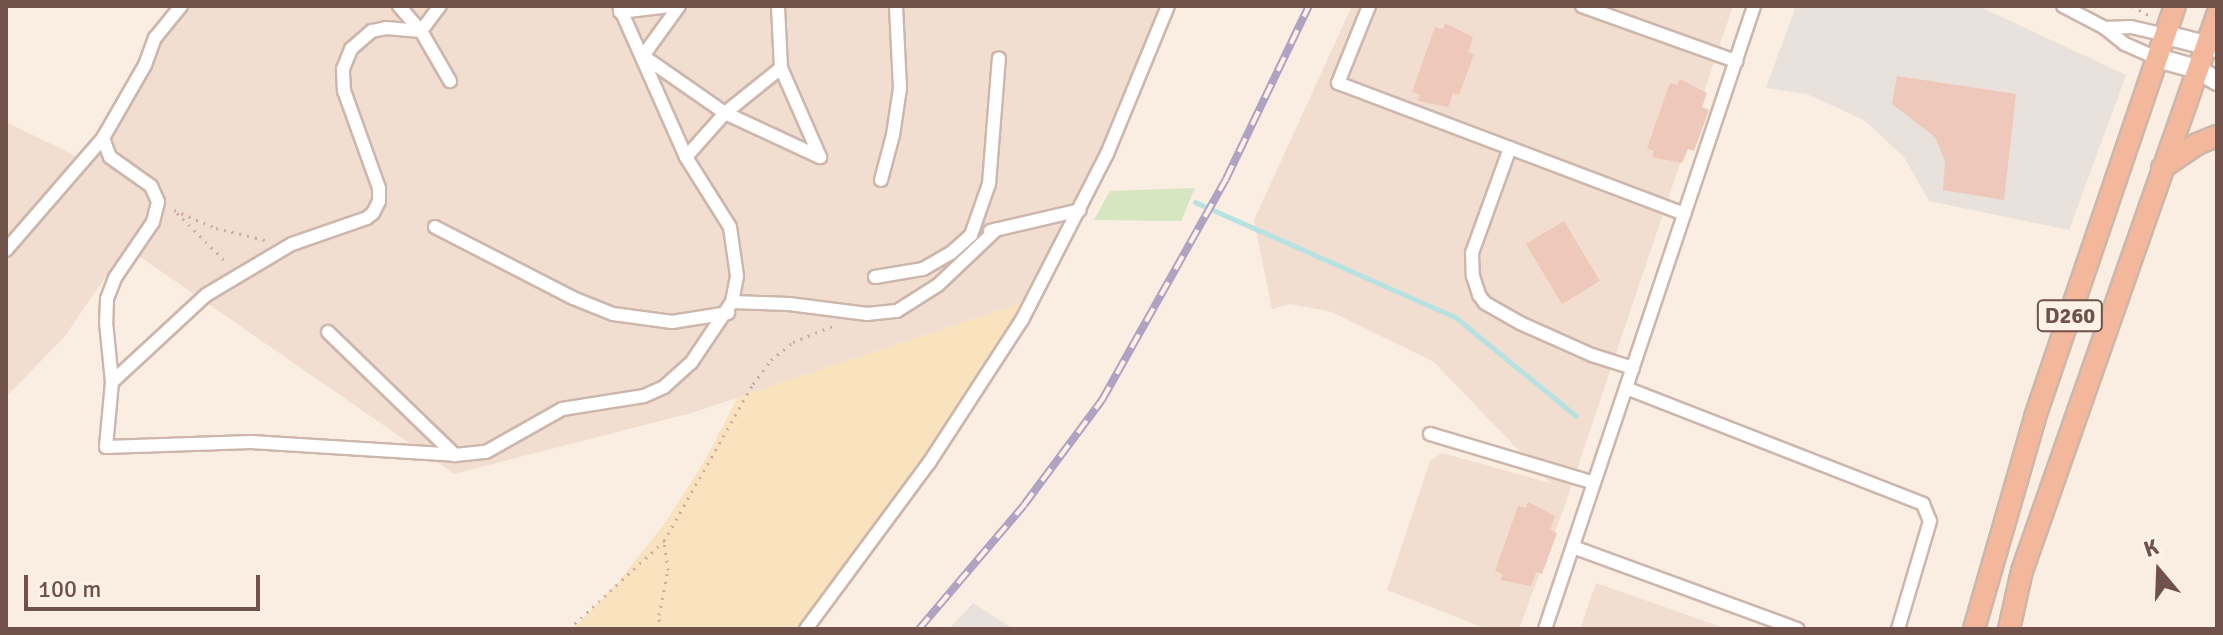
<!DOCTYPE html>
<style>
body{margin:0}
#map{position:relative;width:2223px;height:635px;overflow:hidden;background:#faede1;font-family:Signika,sans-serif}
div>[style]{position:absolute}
.residential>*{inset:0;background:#f1ded0}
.industrial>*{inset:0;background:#e9e1dc}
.green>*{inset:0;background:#d5e6c1}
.sand>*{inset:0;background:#f8e3be}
.stream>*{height:5px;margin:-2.5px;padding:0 2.5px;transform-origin:2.5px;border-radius:2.5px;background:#b8e2e2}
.building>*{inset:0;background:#eec8bb}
.path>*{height:3px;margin-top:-1.5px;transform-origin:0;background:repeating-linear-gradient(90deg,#d2ab9f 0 2px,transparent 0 8px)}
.roads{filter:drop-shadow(2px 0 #cdb6ac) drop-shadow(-2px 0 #cdb6ac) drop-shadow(0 2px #cdb6ac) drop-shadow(0 -2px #cdb6ac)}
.minor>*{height:12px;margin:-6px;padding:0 6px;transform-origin:6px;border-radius:6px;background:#fff}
.secondary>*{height:18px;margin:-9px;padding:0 9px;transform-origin:9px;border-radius:9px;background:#fff}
.trunk>*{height:20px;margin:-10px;padding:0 10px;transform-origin:10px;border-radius:10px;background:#f3b79c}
.rail>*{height:8px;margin-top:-4px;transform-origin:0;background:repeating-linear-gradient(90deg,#fef2e7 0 15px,#afa2c2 0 30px);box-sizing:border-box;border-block:2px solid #afa2c2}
span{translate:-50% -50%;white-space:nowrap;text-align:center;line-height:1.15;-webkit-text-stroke:6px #fef2e7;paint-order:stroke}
.shield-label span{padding:2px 6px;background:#fef2e7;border:2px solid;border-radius:6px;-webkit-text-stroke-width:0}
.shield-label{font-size:22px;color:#70524a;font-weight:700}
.frame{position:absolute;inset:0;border:8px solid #70524a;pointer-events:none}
.north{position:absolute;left:2119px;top:531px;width:80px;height:80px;-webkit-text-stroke:6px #fef2e7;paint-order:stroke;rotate:341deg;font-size:22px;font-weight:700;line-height:32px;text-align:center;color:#70524a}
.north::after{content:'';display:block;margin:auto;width:28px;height:36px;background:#70524a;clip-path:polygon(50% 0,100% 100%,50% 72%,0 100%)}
.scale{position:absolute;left:24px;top:575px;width:236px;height:36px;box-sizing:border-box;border:4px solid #70524a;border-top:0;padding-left:10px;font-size:24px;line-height:28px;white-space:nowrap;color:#70524a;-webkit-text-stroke:6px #fef2e7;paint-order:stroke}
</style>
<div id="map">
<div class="residential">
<i style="clip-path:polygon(173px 6px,1165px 6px,1125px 111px,1027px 301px,691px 413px,454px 474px,126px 247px,65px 336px,6px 397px,6px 122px,86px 161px,128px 90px,151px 36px)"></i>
<i style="clip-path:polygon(1352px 6px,1733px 6px,1566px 502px,1519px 629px,1487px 629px,1387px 590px,1430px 461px,1442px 453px,1550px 483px,1434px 362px,1332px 312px,1290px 304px,1272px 309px,1254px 220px)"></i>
<i style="clip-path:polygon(1596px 583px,1727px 629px,1580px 629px)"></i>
</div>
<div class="industrial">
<i style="clip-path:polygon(1796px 6px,1978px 6px,2126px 75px,2069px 230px,1929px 201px,1904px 157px,1864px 120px,1807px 94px,1766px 88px)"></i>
<i style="clip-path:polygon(973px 603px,1012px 628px,1011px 629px,949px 629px)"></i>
</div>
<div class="green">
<i style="clip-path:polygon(1195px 188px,1181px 221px,1094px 220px,1110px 191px)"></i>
</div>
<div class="sand">
<i style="clip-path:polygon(1027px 301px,965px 399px,799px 629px,573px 629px,618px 583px,667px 520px,705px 460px,738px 397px)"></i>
</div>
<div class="stream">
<i style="left:1195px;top:202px;width:284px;rotate:23.9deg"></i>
<i style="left:1455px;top:317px;width:156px;rotate:39.3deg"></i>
</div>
<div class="building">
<i style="clip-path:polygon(1445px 23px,1473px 37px,1468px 52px,1474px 54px,1459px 95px,1453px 93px,1448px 107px,1418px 101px,1420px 95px,1412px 92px,1435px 27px,1443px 29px)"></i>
<i style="clip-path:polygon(1897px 76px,2016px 94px,2004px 200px,1943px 190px,1945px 161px,1935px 137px,1892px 104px)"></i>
<i style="clip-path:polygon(1680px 79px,1707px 93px,1702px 107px,1709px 110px,1694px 151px,1688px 149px,1682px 163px,1652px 157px,1654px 151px,1647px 148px,1670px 83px,1677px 85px)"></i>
<i style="clip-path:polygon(1564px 221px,1600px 281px,1562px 304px,1526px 244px)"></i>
<i style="clip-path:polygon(1528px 502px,1555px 516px,1550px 530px,1557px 533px,1542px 574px,1536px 572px,1531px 586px,1500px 580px,1503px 574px,1495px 571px,1518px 506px,1526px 508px)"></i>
</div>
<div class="path">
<i style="left:2132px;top:6px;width:21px;rotate:29deg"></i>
<i style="left:174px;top:210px;width:46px;rotate:23.2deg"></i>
<i style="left:216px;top:228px;width:55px;rotate:13.8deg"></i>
<i style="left:177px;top:213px;width:72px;rotate:45deg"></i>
<i style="left:569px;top:629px;width:129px;rotate:-42.8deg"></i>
<i style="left:664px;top:541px;width:180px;rotate:-60.5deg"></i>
<i style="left:753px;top:384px;width:30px;rotate:-53deg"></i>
<i style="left:771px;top:360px;width:28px;rotate:-39deg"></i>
<i style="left:793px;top:342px;width:48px;rotate:-22.2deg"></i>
<i style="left:660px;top:629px;width:14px;rotate:-94deg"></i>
<i style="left:659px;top:615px;width:46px;rotate:-78.7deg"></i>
<i style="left:668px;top:570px;width:29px;rotate:-98deg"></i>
</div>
<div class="roads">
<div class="minor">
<i style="left:399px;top:6px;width:33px;rotate:49deg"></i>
<i style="left:421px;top:31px;width:58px;rotate:59.9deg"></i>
<i style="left:679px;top:6px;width:62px;rotate:125.8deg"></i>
<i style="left:643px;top:56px;width:100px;rotate:34.8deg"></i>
<i style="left:725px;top:113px;width:105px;rotate:24.9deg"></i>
<i style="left:1369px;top:6px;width:83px;rotate:111.9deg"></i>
<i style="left:1338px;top:83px;width:370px;rotate:20.7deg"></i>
<i style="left:1582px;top:6px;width:164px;rotate:19.7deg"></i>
<i style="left:2063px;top:6px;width:47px;rotate:27.6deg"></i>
<i style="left:2105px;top:28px;width:26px;rotate:39deg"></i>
<i style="left:2125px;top:44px;width:35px;rotate:24deg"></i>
<i style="left:620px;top:12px;width:50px;rotate:-6.8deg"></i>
<i style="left:2105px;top:28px;width:26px;rotate:-2deg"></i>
<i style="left:2131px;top:27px;width:36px;rotate:13deg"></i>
<i style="left:421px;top:31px;width:31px;rotate:-53deg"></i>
<i style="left:781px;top:68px;width:97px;rotate:66.3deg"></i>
<i style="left:103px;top:138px;width:20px;rotate:70deg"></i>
<i style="left:110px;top:157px;width:50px;rotate:35.3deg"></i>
<i style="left:151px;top:186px;width:17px;rotate:66deg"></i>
<i style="left:158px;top:202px;width:21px;rotate:104deg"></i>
<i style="left:153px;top:222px;width:68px;rotate:124.2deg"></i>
<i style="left:115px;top:278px;width:22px;rotate:111deg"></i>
<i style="left:107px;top:299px;width:23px;rotate:92deg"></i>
<i style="left:106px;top:322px;width:60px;rotate:84.3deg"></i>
<i style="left:112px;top:382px;width:65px;rotate:95.3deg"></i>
<i style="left:106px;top:447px;width:145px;rotate:-2deg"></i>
<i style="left:251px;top:442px;width:204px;rotate:3.6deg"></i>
<i style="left:455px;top:455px;width:31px;rotate:-6deg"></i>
<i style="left:486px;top:452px;width:87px;rotate:-29.5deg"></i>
<i style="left:562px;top:409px;width:83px;rotate:-9deg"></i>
<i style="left:644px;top:396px;width:22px;rotate:-24deg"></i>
<i style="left:664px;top:387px;width:36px;rotate:-42deg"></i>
<i style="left:691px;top:363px;width:73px;rotate:-56.1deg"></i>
<i style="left:732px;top:302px;width:26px;rotate:-79deg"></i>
<i style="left:737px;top:276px;width:49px;rotate:-98.1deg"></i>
<i style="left:730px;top:227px;width:83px;rotate:-122.2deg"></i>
<i style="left:686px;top:157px;width:165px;rotate:-113.9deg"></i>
<i style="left:1510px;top:148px;width:112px;rotate:109.9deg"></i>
<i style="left:1472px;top:253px;width:23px;rotate:88deg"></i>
<i style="left:1473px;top:276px;width:20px;rotate:72deg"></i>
<i style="left:1479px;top:295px;width:10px;rotate:53deg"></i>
<i style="left:1485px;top:303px;width:40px;rotate:29.7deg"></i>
<i style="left:1520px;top:323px;width:79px;rotate:24deg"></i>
<i style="left:1592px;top:355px;width:43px;rotate:17.6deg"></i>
<i style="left:686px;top:157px;width:59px;rotate:-48.4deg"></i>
<i style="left:725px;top:113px;width:72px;rotate:-38.8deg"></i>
<i style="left:781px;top:68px;width:62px;rotate:-92.8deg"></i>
<i style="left:881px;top:180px;width:47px;rotate:-75.1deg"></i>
<i style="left:893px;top:135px;width:48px;rotate:-81.5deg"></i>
<i style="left:900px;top:88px;width:82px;rotate:-92.8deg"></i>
<i style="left:435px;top:227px;width:155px;rotate:27.2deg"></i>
<i style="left:573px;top:298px;width:43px;rotate:21.8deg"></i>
<i style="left:613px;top:314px;width:60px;rotate:7.7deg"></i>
<i style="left:672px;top:322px;width:57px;rotate:-9.1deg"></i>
<i style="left:990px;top:231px;width:92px;rotate:-13.1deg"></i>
<i style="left:6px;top:250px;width:148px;rotate:-49.1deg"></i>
<i style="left:103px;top:138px;width:84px;rotate:-60.1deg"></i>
<i style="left:145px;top:65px;width:29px;rotate:-70deg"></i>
<i style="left:155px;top:38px;width:41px;rotate:-50.9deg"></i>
<i style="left:875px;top:277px;width:49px;rotate:-9.5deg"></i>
<i style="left:923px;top:269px;width:32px;rotate:-30deg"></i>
<i style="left:951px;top:253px;width:27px;rotate:-42deg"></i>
<i style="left:971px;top:235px;width:54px;rotate:-70.6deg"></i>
<i style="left:989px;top:184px;width:126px;rotate:-85.5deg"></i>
<i style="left:732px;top:302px;width:57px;rotate:2deg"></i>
<i style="left:789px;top:304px;width:79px;rotate:7.3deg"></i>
<i style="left:867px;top:314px;width:30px;rotate:-6deg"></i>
<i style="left:897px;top:311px;width:49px;rotate:-32.4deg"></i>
<i style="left:938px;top:285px;width:81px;rotate:-43.5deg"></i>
<i style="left:328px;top:332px;width:177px;rotate:44.1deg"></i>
<i style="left:112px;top:382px;width:128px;rotate:-42.8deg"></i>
<i style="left:206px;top:295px;width:100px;rotate:-30.7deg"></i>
<i style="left:292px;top:244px;width:79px;rotate:-19.1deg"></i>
<i style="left:367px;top:218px;width:8px;rotate:-40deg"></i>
<i style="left:373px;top:213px;width:13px;rotate:-63deg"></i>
<i style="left:379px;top:201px;width:13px;rotate:-90deg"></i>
<i style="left:379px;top:188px;width:103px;rotate:-109.8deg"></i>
<i style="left:344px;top:91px;width:22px;rotate:-93deg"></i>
<i style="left:343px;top:69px;width:22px;rotate:-68deg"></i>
<i style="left:351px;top:49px;width:28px;rotate:-41deg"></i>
<i style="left:372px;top:31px;width:14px;rotate:-12deg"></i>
<i style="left:386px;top:28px;width:35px;rotate:5deg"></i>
<i style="left:1626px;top:388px;width:319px;rotate:21.3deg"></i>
<i style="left:1923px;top:504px;width:18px;rotate:68deg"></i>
<i style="left:1930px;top:521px;width:113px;rotate:106.5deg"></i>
<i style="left:1430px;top:434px;width:171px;rotate:16.6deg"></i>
<i style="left:1573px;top:547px;width:239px;rotate:20.1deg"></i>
<i style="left:806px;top:629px;width:207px;rotate:-53.5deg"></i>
<i style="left:929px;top:463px;width:171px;rotate:-57deg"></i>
<i style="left:1022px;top:320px;width:186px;rotate:-62.9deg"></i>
<i style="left:1107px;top:154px;width:160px;rotate:-67.6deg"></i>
<i style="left:1545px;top:629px;width:657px;rotate:-71.45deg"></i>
</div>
<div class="secondary">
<i style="left:2166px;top:35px;width:53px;rotate:14.3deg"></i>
<i style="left:2157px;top:58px;width:41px;rotate:15.4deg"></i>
<i style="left:2197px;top:69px;width:23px;rotate:31deg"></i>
</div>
<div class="trunk">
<i style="left:2162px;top:168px;width:42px;rotate:-34.4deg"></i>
<i style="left:2197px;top:144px;width:22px;rotate:-22deg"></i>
<i style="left:1974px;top:629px;width:221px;rotate:-73.9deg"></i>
<i style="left:2035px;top:417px;width:434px;rotate:-71.2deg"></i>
<i style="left:2009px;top:629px;width:59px;rotate:-77.4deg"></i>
<i style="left:2022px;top:571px;width:589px;rotate:-70.67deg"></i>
</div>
</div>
<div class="rail">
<i style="left:919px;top:629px;width:162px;rotate:-49.7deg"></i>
<i style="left:1024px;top:505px;width:131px;rotate:-53.4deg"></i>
<i style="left:1102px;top:400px;width:253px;rotate:-60.7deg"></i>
<i style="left:1226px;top:179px;width:192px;rotate:-64.4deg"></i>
</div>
<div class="shield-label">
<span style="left:2070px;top:316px">D260</span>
</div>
<div class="frame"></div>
<div class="north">K</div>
<div class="scale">100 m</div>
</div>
